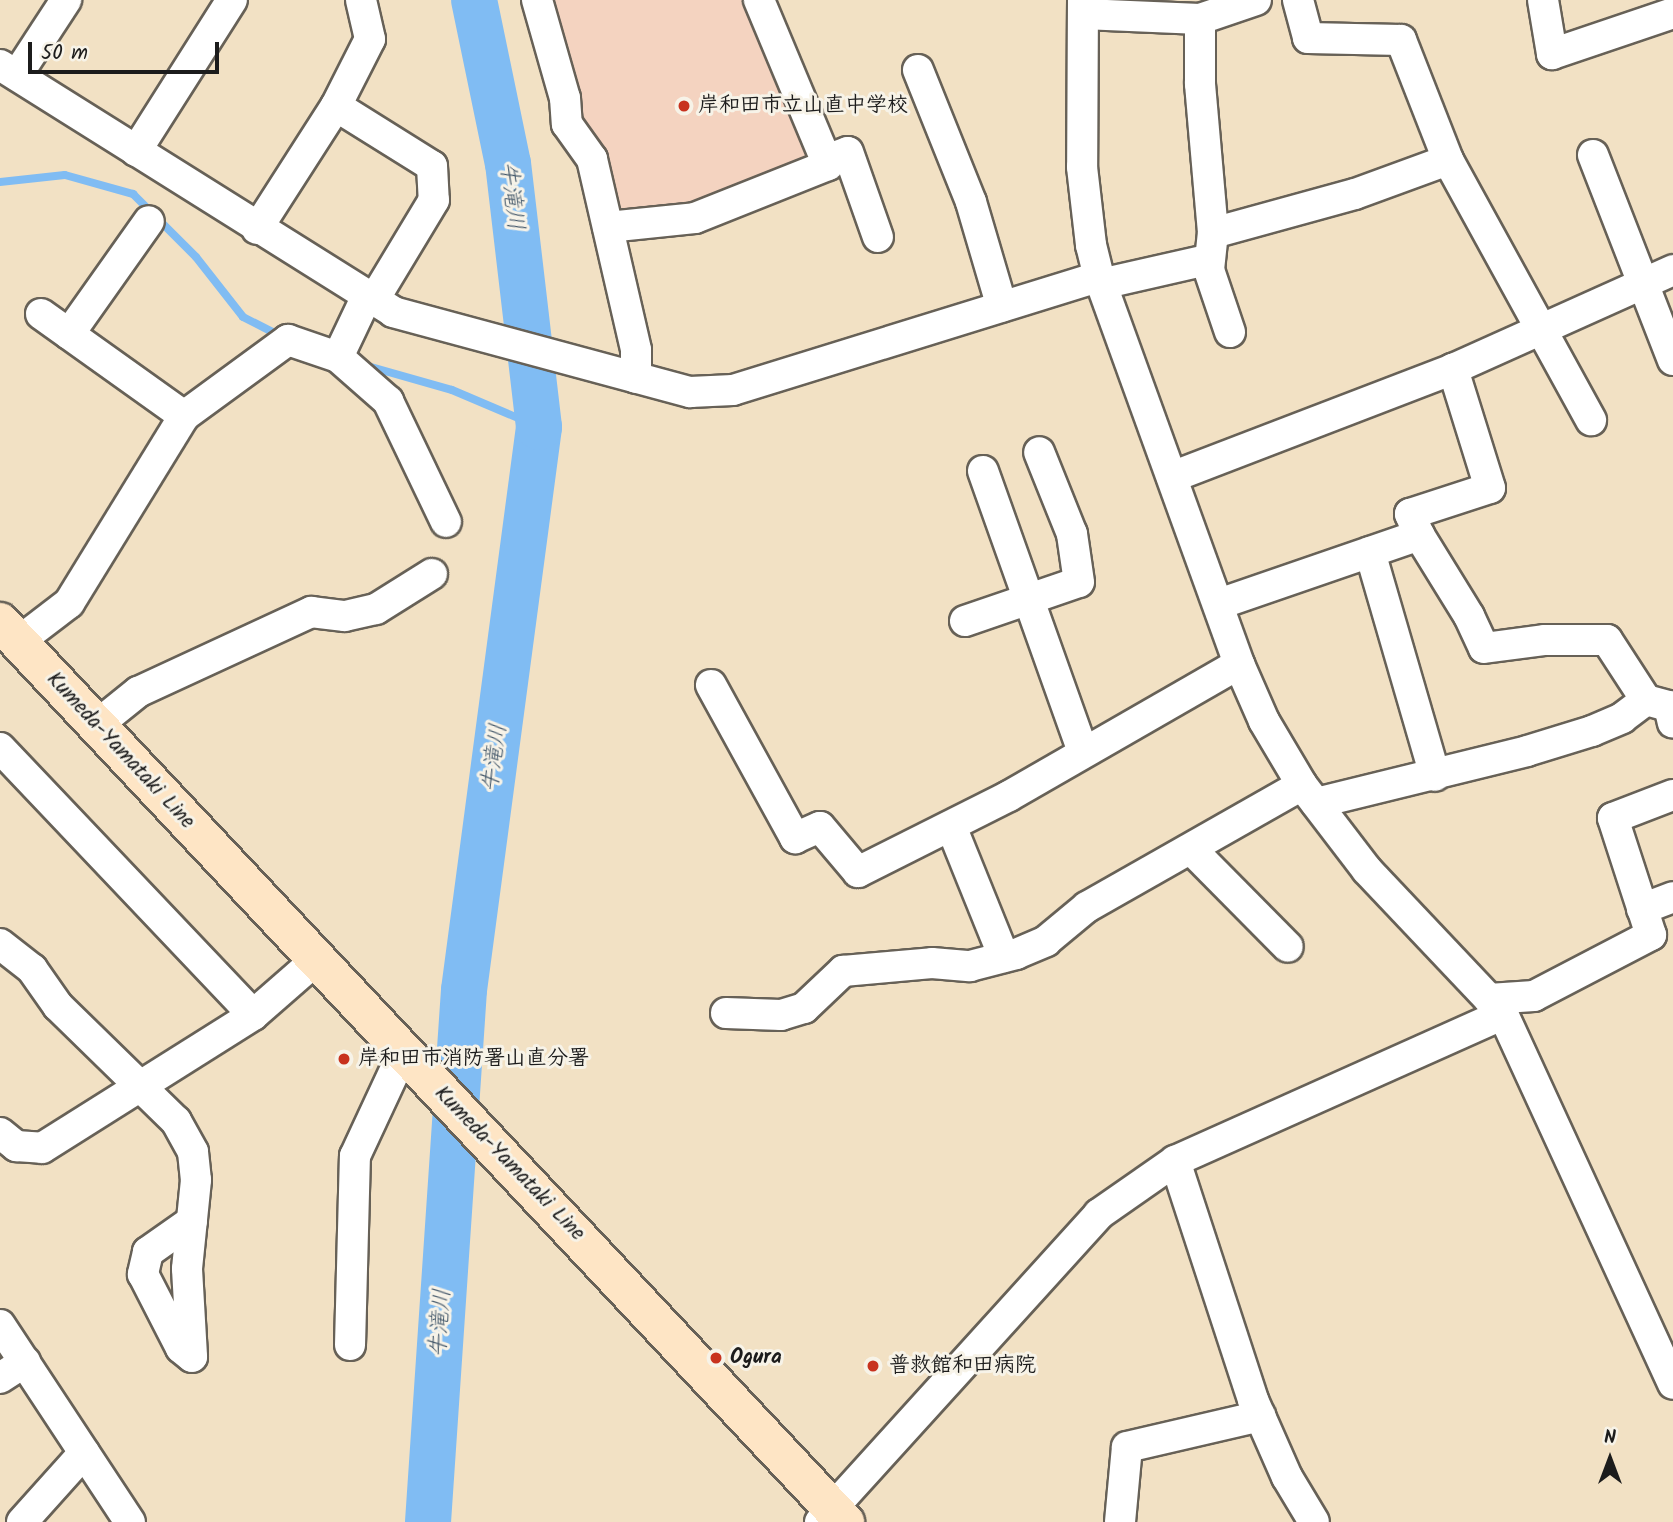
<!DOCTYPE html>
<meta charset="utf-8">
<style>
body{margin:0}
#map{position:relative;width:1673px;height:1522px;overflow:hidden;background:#f2e1c4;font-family:Kalam,"Klee One",sans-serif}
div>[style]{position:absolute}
.built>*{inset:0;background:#f4d3c0}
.stream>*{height:8px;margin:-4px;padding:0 4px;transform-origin:4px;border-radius:4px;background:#80bcf3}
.river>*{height:46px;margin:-23px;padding:0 23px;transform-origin:23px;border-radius:23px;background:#80bcf3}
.roads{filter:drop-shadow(2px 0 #676157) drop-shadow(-2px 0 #676157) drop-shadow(0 2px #676157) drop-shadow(0 -2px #676157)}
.street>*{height:30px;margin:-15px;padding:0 15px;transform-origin:15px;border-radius:15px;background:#fff}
.secondary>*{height:38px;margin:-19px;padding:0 19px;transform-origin:19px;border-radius:19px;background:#fee5c5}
.dots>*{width:19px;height:19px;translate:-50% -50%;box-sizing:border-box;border:4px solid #f7f3e8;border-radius:50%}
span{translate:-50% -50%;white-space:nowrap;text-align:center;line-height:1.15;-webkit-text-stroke:6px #f7f3e8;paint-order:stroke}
.poi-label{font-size:21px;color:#1c1c1c;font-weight:700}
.left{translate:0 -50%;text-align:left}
.street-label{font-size:21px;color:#1c1c1c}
.water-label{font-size:23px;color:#3f5467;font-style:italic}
.north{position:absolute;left:1575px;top:1424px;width:70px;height:70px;-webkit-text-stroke:5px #f7f3e8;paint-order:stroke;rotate:0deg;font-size:19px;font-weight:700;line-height:28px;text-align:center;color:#1c1c1c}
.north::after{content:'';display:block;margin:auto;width:24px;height:32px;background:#1c1c1c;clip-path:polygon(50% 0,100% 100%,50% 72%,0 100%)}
.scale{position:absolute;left:28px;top:42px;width:191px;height:32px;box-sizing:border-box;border:4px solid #1c1c1c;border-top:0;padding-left:9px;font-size:21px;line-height:24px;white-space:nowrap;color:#1c1c1c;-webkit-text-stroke:5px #f7f3e8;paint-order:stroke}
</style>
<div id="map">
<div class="built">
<i style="clip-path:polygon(544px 0,747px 0,813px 147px,808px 162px,704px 208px,625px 215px,617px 209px,576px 117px)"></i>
</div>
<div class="stream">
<i style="left:0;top:182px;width:65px;rotate:-6.1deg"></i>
<i style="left:65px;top:175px;width:71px;rotate:15.6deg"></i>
<i style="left:133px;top:194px;width:89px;rotate:45deg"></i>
<i style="left:196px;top:257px;width:76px;rotate:51.9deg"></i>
<i style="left:243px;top:317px;width:35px;rotate:27deg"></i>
<i style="left:364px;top:365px;width:91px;rotate:15.9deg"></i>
<i style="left:452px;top:390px;width:95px;rotate:23deg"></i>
</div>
<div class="river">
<i style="left:428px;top:1522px;width:533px;rotate:-86.13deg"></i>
<i style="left:464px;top:990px;width:568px;rotate:-82.41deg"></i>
<i style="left:539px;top:427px;width:265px;rotate:-96.7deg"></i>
<i style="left:508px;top:164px;width:167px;rotate:-101.7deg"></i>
</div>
<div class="roads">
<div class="street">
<i style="left:537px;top:0;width:102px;rotate:74.1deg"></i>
<i style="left:565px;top:98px;width:26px;rotate:86deg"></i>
<i style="left:567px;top:124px;width:43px;rotate:54.5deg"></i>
<i style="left:592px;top:159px;width:196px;rotate:77deg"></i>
<i style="left:636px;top:350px;width:28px;rotate:90deg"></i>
<i style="left:1083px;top:0;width:167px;rotate:90.3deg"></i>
<i style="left:1082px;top:167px;width:79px;rotate:83.4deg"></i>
<i style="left:1091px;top:245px;width:33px;rotate:76deg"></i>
<i style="left:1099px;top:277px;width:412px;rotate:70.1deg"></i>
<i style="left:1239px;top:664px;width:62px;rotate:66.3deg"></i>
<i style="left:1264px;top:721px;width:74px;rotate:59.3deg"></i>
<i style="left:1302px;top:785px;width:107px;rotate:52.6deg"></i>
<i style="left:1367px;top:870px;width:198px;rotate:46.6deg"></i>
<i style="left:1503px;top:1014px;width:407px;rotate:65.3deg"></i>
<i style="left:1298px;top:0;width:39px;rotate:75deg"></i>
<i style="left:1308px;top:38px;width:93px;rotate:1.2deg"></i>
<i style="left:1401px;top:40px;width:129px;rotate:68.6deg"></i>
<i style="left:1448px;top:160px;width:297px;rotate:61.2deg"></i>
<i style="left:1543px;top:0;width:55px;rotate:80.5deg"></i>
<i style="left:1552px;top:54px;width:128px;rotate:-18.7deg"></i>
<i style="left:1083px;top:14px;width:117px;rotate:2.4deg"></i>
<i style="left:1200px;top:19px;width:59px;rotate:-18.7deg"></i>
<i style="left:1200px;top:19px;width:65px;rotate:90deg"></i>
<i style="left:1200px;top:84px;width:150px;rotate:85deg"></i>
<i style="left:0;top:65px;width:464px;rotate:32.1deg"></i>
<i style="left:393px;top:312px;width:308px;rotate:15.1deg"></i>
<i style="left:690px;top:392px;width:43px;rotate:-2.7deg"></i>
<i style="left:733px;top:390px;width:383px;rotate:-17.2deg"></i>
<i style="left:918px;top:70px;width:142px;rotate:68.1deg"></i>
<i style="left:971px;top:202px;width:109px;rotate:73.6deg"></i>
<i style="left:17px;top:75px;width:90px;rotate:-56.8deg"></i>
<i style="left:336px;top:106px;width:113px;rotate:32deg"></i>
<i style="left:432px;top:166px;width:34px;rotate:87deg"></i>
<i style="left:434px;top:200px;width:118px;rotate:121.1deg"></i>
<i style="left:136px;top:151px;width:179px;rotate:-57.6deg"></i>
<i style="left:1593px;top:155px;width:220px;rotate:68.7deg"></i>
<i style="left:826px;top:160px;width:23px;rotate:-20deg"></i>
<i style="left:848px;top:152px;width:90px;rotate:70.6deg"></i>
<i style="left:608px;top:227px;width:87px;rotate:-5.9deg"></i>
<i style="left:695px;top:218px;width:143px;rotate:-21.7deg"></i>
<i style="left:828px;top:165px;width:179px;rotate:-112.7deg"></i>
<i style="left:257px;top:229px;width:146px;rotate:-57.3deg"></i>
<i style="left:336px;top:106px;width:75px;rotate:-63.1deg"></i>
<i style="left:370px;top:39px;width:40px;rotate:-103deg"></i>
<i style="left:1101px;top:284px;width:109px;rotate:-12.8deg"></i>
<i style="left:41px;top:314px;width:176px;rotate:35.5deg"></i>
<i style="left:1230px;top:332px;width:65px;rotate:-108.7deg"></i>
<i style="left:1209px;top:270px;width:37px;rotate:-84deg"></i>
<i style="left:1213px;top:233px;width:147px;rotate:-15.4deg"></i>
<i style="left:1355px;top:194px;width:99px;rotate:-20.1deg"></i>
<i style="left:69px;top:334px;width:138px;rotate:-54.7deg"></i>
<i style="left:338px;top:357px;width:65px;rotate:-64.6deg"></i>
<i style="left:983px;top:471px;width:298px;rotate:70.4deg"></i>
<i style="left:1172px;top:477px;width:301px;rotate:-21deg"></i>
<i style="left:1453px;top:369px;width:241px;rotate:-24.2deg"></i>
<i style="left:1419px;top:535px;width:23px;rotate:-113deg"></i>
<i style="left:1410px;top:514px;width:84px;rotate:-18deg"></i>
<i style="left:1490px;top:488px;width:125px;rotate:-107.3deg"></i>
<i style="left:1370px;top:552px;width:233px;rotate:73.8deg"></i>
<i style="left:1219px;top:604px;width:212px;rotate:-19deg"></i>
<i style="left:1419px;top:535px;width:95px;rotate:58.3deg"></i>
<i style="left:1469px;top:616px;width:35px;rotate:65deg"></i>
<i style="left:1484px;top:648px;width:62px;rotate:-7.5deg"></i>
<i style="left:1545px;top:640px;width:62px"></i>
<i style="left:1607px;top:640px;width:72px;rotate:57deg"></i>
<i style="left:1646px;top:700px;width:24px;rotate:15deg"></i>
<i style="left:1669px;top:706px;width:17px;rotate:77deg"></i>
<i style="left:965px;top:621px;width:120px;rotate:-18.9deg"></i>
<i style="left:1079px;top:582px;width:49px;rotate:-98.3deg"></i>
<i style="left:1072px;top:534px;width:88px;rotate:-111.9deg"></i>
<i style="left:18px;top:642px;width:64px;rotate:-37.4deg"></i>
<i style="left:69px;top:603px;width:220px;rotate:-58.4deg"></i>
<i style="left:184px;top:416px;width:129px;rotate:-36.2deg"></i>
<i style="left:288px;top:340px;width:53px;rotate:18.8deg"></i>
<i style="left:338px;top:357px;width:67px;rotate:41.3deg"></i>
<i style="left:388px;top:401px;width:134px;rotate:64.4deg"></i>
<i style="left:711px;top:685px;width:175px;rotate:61.2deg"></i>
<i style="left:795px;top:838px;width:27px;rotate:-24deg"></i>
<i style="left:820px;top:827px;width:59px;rotate:49.8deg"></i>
<i style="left:858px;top:872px;width:169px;rotate:-26.7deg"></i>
<i style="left:1009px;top:796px;width:265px;rotate:-29.9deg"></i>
<i style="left:97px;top:725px;width:53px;rotate:-38.8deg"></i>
<i style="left:138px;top:692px;width:191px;rotate:-24.8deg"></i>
<i style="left:311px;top:612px;width:34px;rotate:7deg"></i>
<i style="left:345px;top:616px;width:32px;rotate:-13deg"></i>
<i style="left:376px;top:609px;width:66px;rotate:-32deg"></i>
<i style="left:0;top:748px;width:368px;rotate:46.5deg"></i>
<i style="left:1316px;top:803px;width:217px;rotate:-13.8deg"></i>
<i style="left:1527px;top:751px;width:68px;rotate:-17.1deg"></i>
<i style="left:1592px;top:731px;width:33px;rotate:-23deg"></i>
<i style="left:1622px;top:718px;width:30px;rotate:-37deg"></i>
<i style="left:951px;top:826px;width:141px;rotate:68deg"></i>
<i style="left:1192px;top:850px;width:136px;rotate:45.3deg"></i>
<i style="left:1642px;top:909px;width:33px;rotate:-21deg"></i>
<i style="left:0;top:944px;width:41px;rotate:38deg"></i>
<i style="left:32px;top:969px;width:45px;rotate:54.9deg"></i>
<i style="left:58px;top:1006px;width:165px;rotate:44.3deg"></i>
<i style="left:176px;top:1121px;width:35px;rotate:61deg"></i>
<i style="left:193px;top:1152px;width:28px;rotate:84deg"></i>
<i style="left:196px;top:1180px;width:89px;rotate:95.8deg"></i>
<i style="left:187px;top:1269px;width:88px;rotate:86.7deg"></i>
<i style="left:1489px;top:999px;width:45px;rotate:-3.8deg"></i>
<i style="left:1534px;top:996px;width:132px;rotate:-27.5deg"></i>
<i style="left:1651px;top:935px;width:123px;rotate:-108deg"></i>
<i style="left:1613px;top:818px;width:64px;rotate:-21deg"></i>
<i style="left:726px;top:1013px;width:55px;rotate:2.1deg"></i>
<i style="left:781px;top:1015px;width:24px;rotate:-17deg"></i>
<i style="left:804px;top:1008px;width:54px;rotate:-43.5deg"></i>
<i style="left:843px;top:971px;width:89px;rotate:-5.1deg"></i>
<i style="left:932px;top:963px;width:38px;rotate:5deg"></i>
<i style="left:970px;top:966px;width:48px;rotate:-14.6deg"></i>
<i style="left:1016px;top:954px;width:33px;rotate:-23deg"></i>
<i style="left:1046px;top:941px;width:53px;rotate:-39.7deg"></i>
<i style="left:1087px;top:907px;width:247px;rotate:-29.6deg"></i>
<i style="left:0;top:1133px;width:21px;rotate:39deg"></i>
<i style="left:16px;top:1146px;width:26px;rotate:4deg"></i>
<i style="left:42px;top:1148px;width:249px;rotate:-32.2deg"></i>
<i style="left:253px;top:1015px;width:84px;rotate:-41.1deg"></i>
<i style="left:1175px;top:1161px;width:251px;rotate:71.9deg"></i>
<i style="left:1253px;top:1400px;width:84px;rotate:66.2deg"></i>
<i style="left:1287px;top:1477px;width:52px;rotate:59deg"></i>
<i style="left:192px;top:1221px;width:54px;rotate:144.8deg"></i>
<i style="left:148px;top:1252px;width:23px;rotate:103deg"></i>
<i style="left:143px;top:1274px;width:83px;rotate:62.8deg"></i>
<i style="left:181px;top:1348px;width:14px;rotate:39deg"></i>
<i style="left:0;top:1325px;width:236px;rotate:56.6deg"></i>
<i style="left:350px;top:1345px;width:189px;rotate:-88.5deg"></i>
<i style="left:355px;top:1156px;width:114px;rotate:-65deg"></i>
<i style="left:0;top:1378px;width:30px;rotate:-33deg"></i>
<i style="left:22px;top:1522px;width:93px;rotate:-48.1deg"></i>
<i style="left:820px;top:1522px;width:416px;rotate:-47.8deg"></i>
<i style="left:1099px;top:1214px;width:93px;rotate:-34.9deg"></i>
<i style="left:1175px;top:1161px;width:359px;rotate:-24.1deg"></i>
<i style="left:1120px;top:1522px;width:75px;rotate:-84.7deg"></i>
<i style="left:1127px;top:1447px;width:137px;rotate:-13.1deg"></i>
</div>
<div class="secondary">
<i style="left:0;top:622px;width:1235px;rotate:46.81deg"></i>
</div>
</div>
<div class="dots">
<i style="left:684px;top:106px;background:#c8321e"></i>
<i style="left:344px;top:1059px;background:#c8321e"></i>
<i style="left:716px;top:1358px;background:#c8321e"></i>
<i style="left:873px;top:1366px;background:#c8321e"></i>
</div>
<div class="poi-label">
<span class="left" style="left:698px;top:106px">岸和田市立山直中学校</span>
<span class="left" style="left:358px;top:1059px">岸和田市消防署山直分署</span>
<span class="left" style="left:730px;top:1358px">Ogura</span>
<span class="left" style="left:889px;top:1366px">普救館和田病院</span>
</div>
<div class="street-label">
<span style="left:120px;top:751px;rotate:47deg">Kumeda-Yamataki Line</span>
<span style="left:509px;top:1164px;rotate:46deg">Kumeda-Yamataki Line</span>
</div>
<div class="water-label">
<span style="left:511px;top:196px;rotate:83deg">牛滝川</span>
<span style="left:495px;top:758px;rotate:-82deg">牛滝川</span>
<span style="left:441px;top:1323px;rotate:-86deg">牛滝川</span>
</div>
<div class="north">N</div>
<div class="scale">50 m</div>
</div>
